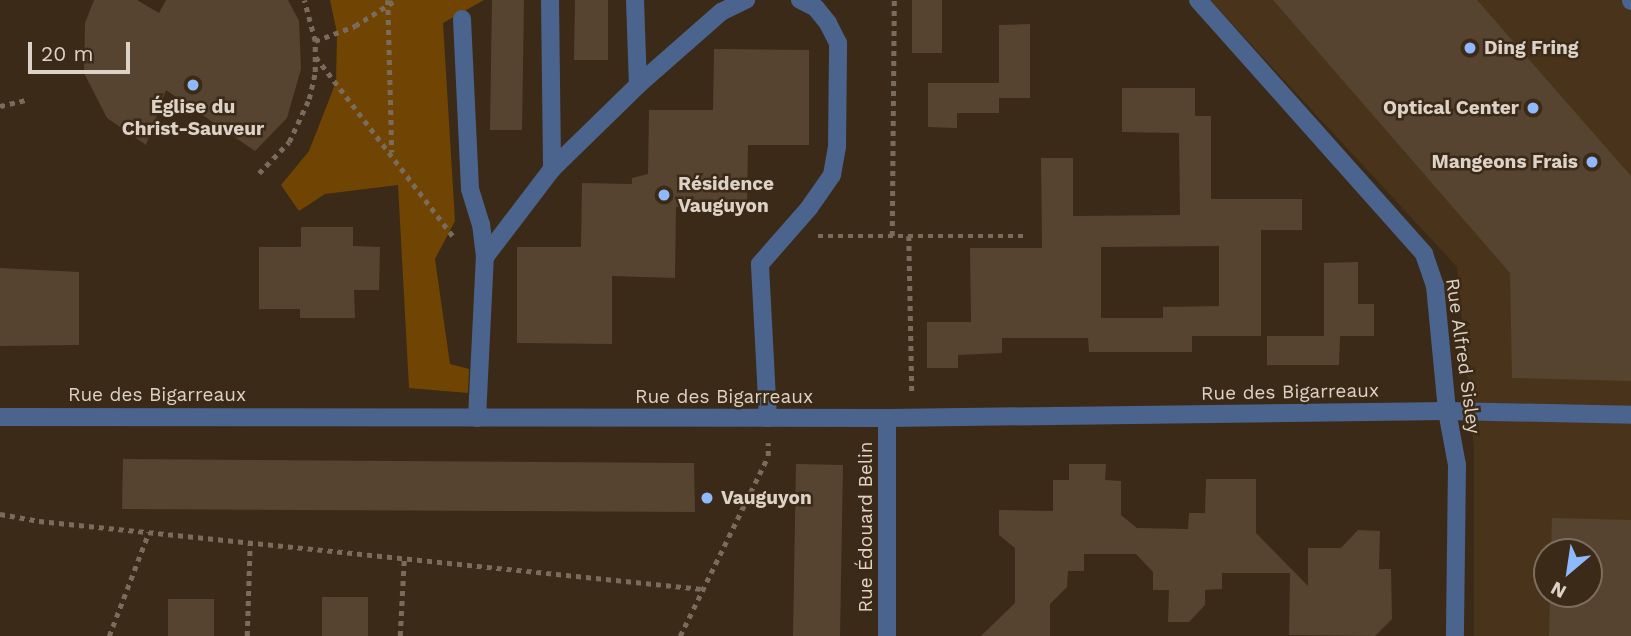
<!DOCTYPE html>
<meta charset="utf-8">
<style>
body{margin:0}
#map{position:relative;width:1631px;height:636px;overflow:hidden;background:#3b2a17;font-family:"Work Sans",sans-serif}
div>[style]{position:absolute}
.built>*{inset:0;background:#49331a}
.green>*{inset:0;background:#704402}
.building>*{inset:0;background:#564430}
.path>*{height:4.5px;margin-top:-2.25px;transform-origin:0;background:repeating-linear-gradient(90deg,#7a6c5c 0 5px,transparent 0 10px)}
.minor>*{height:18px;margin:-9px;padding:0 9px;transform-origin:9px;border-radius:9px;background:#4a648d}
.dots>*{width:19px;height:19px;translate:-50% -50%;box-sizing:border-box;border:4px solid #3b2a17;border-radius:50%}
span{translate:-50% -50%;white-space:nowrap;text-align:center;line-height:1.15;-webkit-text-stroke:5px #3b2a17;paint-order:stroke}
.poi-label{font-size:19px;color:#ddd2c7;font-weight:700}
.left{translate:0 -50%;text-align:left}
.right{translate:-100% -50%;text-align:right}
.street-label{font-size:19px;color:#ddd2c7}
.north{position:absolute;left:1533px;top:538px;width:70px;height:70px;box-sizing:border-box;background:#3b2a17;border:2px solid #7c6d5d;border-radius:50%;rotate:209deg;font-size:19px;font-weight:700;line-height:28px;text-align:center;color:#ddd2c7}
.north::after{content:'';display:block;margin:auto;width:24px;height:32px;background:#8eb9fd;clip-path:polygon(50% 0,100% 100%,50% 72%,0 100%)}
.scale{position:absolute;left:28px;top:42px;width:102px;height:32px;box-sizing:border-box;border:4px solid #ddd2c7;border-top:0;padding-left:9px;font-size:21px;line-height:24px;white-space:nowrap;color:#ddd2c7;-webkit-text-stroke:5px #3b2a17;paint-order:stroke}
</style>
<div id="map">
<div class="built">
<i style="clip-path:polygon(evenodd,1210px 0,1631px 0,1631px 636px,1474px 636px,1474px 450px,1457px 267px,1210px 0,1547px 552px,1589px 552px,1589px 594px,1547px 594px,1547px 552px)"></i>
</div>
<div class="green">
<i style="clip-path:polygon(330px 0,484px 0,443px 23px,455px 221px,435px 259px,450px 364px,469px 369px,468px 393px,409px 388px,398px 185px,325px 194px,299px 211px,281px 185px,309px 151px,336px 82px,337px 33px)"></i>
</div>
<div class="building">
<i style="clip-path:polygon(94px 0,137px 0,159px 13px,166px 0,288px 0,299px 21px,301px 69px,287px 118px,255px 151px,166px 90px,146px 145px,107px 118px,84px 73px,85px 23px)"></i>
<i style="clip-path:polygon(492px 0,524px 0,522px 130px,490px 130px)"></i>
<i style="clip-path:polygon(575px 0,608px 0,608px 60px,574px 60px)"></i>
<i style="clip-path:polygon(912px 0,942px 0,942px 53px,912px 53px)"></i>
<i style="clip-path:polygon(1273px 0,1477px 0,1631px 176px,1631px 381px,1512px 378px,1510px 273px)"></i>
<i style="clip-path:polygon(1030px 24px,1030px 98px,999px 98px,999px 113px,957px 113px,957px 128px,928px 127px,928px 83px,999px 83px,999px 25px)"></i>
<i style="clip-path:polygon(714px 49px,809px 50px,809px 145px,748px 145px,747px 207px,676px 207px,675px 278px,612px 276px,612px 344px,517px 343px,517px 247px,581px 247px,582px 183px,632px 184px,632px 178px,648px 174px,649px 110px,713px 110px)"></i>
<i style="clip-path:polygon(evenodd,1122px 88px,1195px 88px,1195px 116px,1211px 116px,1211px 199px,1302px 199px,1302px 230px,1261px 230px,1261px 336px,1192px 336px,1192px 352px,1089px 352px,1088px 338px,1002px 338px,1002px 353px,958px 355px,958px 368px,927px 368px,927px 322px,971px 322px,970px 248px,1042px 248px,1041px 158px,1073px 158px,1073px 216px,1180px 215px,1179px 133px,1122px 132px,1122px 88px,1219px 246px,1219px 306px,1163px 307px,1163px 318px,1101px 318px,1101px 247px,1219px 246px)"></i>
<i style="clip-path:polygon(301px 227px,353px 227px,353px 246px,380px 247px,379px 290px,354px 290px,355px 318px,300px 318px,300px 309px,259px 309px,259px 247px,301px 247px)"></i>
<i style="clip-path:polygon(1358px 262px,1358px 304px,1374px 304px,1374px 336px,1340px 336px,1339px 365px,1267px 365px,1267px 336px,1324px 336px,1324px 263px)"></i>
<i style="clip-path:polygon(0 268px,79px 272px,79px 345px,0 346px)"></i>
<i style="clip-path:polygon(123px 459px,694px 463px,695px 512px,122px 509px)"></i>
<i style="clip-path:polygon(796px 464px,843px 465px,840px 636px,793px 636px)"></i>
<i style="clip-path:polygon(1069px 464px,1106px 464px,1105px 480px,1121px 481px,1121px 515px,1137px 528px,1188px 529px,1189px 513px,1205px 513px,1206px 479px,1256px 479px,1256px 533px,1308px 586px,1308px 548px,1341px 548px,1358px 530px,1380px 531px,1379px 569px,1391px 569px,1392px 619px,1375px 636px,1289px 635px,1290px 573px,1222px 573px,1222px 589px,1205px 590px,1205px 605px,1189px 622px,1168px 622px,1169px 590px,1153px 590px,1153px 572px,1136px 554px,1084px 554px,1084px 571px,1068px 571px,1067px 587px,1050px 604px,1050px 636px,981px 636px,1015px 603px,1015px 548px,999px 535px,999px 510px,1053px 511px,1053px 480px,1069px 480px)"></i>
<i style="clip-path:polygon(1552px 518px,1631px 520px,1631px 636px,1549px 636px,1550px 594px,1589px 594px,1589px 552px,1551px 552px)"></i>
<i style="clip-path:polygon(322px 597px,368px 597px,368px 636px,322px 636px)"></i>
<i style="clip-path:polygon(168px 599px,214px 599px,214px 636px,168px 636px)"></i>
</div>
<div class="path">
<i style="left:388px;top:0;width:152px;rotate:88.5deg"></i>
<i style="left:315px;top:41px;width:43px;rotate:-20.6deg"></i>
<i style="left:355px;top:26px;width:49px;rotate:-32.4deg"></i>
<i style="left:316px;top:57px;width:229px;rotate:52.6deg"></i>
<i style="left:0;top:106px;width:26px;rotate:-13deg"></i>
<i style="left:259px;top:173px;width:43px;rotate:-45.9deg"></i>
<i style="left:289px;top:142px;width:47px;rotate:-65.1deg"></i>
<i style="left:309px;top:99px;width:28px;rotate:-77deg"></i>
<i style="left:315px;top:72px;width:31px;rotate:-90deg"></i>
<i style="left:315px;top:41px;width:42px;rotate:-105deg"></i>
<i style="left:818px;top:236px;width:209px"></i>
<i style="left:892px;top:236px;width:236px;rotate:-89.5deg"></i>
<i style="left:909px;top:236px;width:157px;rotate:88.9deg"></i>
<i style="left:0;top:514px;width:40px;rotate:10deg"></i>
<i style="left:39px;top:521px;width:667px;rotate:5.85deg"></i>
<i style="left:109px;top:636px;width:111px;rotate:-69deg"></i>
<i style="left:247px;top:636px;width:93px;rotate:-88.2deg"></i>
<i style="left:400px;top:636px;width:77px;rotate:-87deg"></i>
<i style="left:680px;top:636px;width:200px;rotate:-63.9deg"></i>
<i style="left:768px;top:456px;width:13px;rotate:-90deg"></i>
</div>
<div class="minor">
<i style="left:550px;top:0;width:169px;rotate:89.3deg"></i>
<i style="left:635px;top:0;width:85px;rotate:88deg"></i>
<i style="left:1198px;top:0;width:340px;rotate:48.3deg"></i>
<i style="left:1424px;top:254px;width:34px;rotate:71deg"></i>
<i style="left:1435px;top:286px;width:126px;rotate:84.5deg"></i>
<i style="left:1447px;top:411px;width:55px;rotate:79.5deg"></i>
<i style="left:1457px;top:465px;width:171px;rotate:90.7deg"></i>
<i style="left:1631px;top:0;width:1px;rotate:90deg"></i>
<i style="left:462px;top:19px;width:170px;rotate:87.3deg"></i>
<i style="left:470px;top:189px;width:37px;rotate:73deg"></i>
<i style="left:481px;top:224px;width:33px;rotate:83deg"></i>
<i style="left:0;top:417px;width:887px;rotate:0.06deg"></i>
<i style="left:887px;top:418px;width:560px;rotate:-0.72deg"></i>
<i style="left:1447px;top:411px;width:184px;rotate:1.2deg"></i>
<i style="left:477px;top:418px;width:161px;rotate:-87.2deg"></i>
<i style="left:485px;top:257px;width:111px;rotate:-52.7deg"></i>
<i style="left:552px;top:169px;width:120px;rotate:-44.3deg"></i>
<i style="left:638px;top:85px;width:111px;rotate:-41.3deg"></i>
<i style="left:721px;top:12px;width:28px;rotate:-26deg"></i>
<i style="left:768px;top:418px;width:154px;rotate:-93deg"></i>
<i style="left:760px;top:264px;width:74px;rotate:-48.8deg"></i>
<i style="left:809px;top:208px;width:40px;rotate:-55.1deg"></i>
<i style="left:832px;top:175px;width:28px;rotate:-80deg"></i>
<i style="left:837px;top:147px;width:104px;rotate:-89.4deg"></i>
<i style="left:838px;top:43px;width:22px;rotate:-117deg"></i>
<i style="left:828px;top:23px;width:19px;rotate:-129deg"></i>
<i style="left:816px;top:8px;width:18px;rotate:-153deg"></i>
<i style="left:887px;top:418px;width:218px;rotate:90deg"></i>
</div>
<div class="dots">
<i style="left:1470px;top:48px;background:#8eb9fd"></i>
<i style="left:193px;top:85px;background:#8eb9fd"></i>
<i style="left:1533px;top:108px;background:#8eb9fd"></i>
<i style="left:1592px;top:162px;background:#8eb9fd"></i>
<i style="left:664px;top:195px;background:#8eb9fd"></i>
<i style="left:707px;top:498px;background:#8eb9fd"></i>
</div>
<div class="poi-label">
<span class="left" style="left:1484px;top:48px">Ding Fring</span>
<span style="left:193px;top:118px">Église du<br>Christ-Sauveur</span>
<span class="right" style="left:1519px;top:108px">Optical Center</span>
<span class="right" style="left:1578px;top:162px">Mangeons Frais</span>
<span class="left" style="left:678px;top:195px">Résidence<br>Vauguyon</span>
<span class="left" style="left:721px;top:498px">Vauguyon</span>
</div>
<div class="street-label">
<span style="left:1463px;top:356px;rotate:82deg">Rue Alfred Sisley</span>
<span style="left:1290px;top:392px;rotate:-1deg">Rue des Bigarreaux</span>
<span style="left:157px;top:395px">Rue des Bigarreaux</span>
<span style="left:724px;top:397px">Rue des Bigarreaux</span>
<span style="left:866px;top:527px;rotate:-90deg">Rue Édouard Belin</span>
</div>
<div class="north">N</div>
<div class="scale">20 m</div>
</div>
